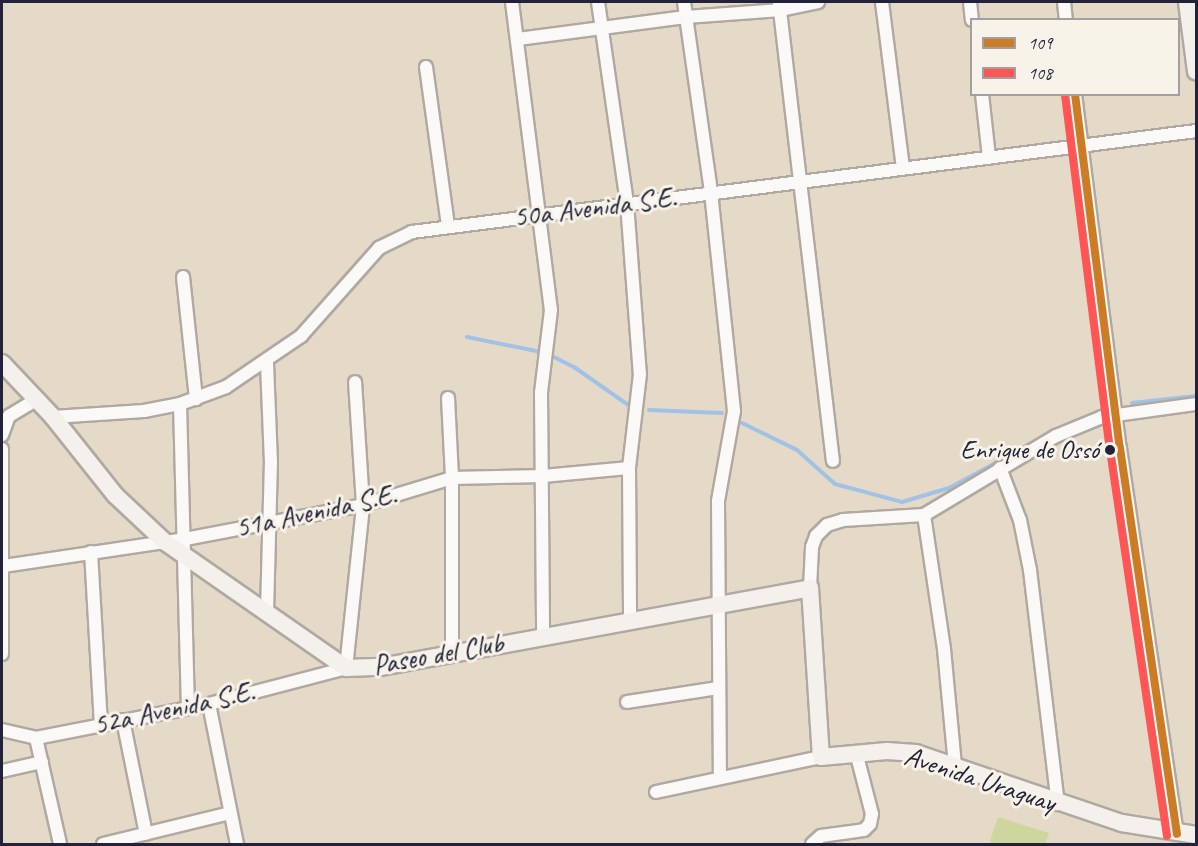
<!DOCTYPE html>
<meta charset="utf-8">
<style>
body{margin:0}
#map{position:relative;width:1198px;height:846px;overflow:hidden;background:#e5d9c8;font-family:Caveat,sans-serif}
div>[style]{position:absolute}
.green>*{inset:0;background:#cdd69d}
.stream>*{height:4px;margin:-2px;padding:0 2px;transform-origin:2px;border-radius:2px;background:#a1c2e5}
.roads{filter:drop-shadow(2px 0 #b0a9a1) drop-shadow(-2px 0 #b0a9a1) drop-shadow(0 2px #b0a9a1) drop-shadow(0 -2px #b0a9a1)}
.street>*{height:12px;margin:-6px;padding:0 6px;transform-origin:6px;border-radius:6px;background:#fbf9f7}
.secondary>*{height:16px;margin:-8px;padding:0 8px;transform-origin:8px;border-radius:8px;background:#f4f1ec}
.bus-1>*{height:8px;margin:-4px;padding:0 4px;transform-origin:4px;border-radius:4px;background:#cc7c25}
.bus-2>*{height:8px;margin:-4px;padding:0 4px;transform-origin:4px;border-radius:4px;background:#f55}
.dots>*{width:16px;height:16px;translate:-50% -50%;box-sizing:border-box;border:3px solid #f7f3e8;border-radius:50%}
span{translate:-50% -50%;white-space:nowrap;text-align:center;line-height:1.15;-webkit-text-stroke:6px #f7f3e8;paint-order:stroke}
.bus-label{font-size:26px;color:#22223b}
.right{translate:-100% -50%;text-align:right}
.street-label{font-size:28px;color:#22223b}
.frame{position:absolute;inset:0;border:3px solid #22223b;pointer-events:none}
.legend{position:absolute;left:970px;top:18px;width:210px;height:78px;box-sizing:border-box;background:#f7f3e8;border:2px solid #a29fa3;margin:0;padding:8px 10px;list-style:none;font-size:18px;color:#22223b}
.legend li{display:flex;align-items:center;gap:12px;height:30px}
.legend b{width:30px;border:2px solid #a29fa3}
</style>
<div id="map">
<div class="green">
<i style="clip-path:polygon(998px 817px,1049px 833px,1045px 844px,989px 844px)"></i>
</div>
<div class="stream">
<i style="left:467px;top:337px;width:81px;rotate:11.4deg"></i>
<i style="left:546px;top:353px;width:31px;rotate:27deg"></i>
<i style="left:574px;top:367px;width:73px;rotate:35deg"></i>
<i style="left:1132px;top:403px;width:64px;rotate:-6.2deg"></i>
<i style="left:649px;top:410px;width:73px;rotate:2.4deg"></i>
<i style="left:1080px;top:420px;width:26px;rotate:-25deg"></i>
<i style="left:742px;top:423px;width:61px;rotate:26.1deg"></i>
<i style="left:797px;top:450px;width:51px;rotate:41.8deg"></i>
<i style="left:835px;top:484px;width:69px;rotate:15deg"></i>
<i style="left:902px;top:502px;width:49px;rotate:-16.6deg"></i>
<i style="left:949px;top:488px;width:110px;rotate:-28.2deg"></i>
</div>
<div class="roads">
<div class="street">
<i style="left:512px;top:2px;width:310px;rotate:82.8deg"></i>
<i style="left:551px;top:310px;width:84px;rotate:96.9deg"></i>
<i style="left:541px;top:393px;width:242px;rotate:89.5deg"></i>
<i style="left:598px;top:2px;width:203px;rotate:81.8deg"></i>
<i style="left:627px;top:203px;width:171px;rotate:85.7deg"></i>
<i style="left:640px;top:374px;width:95px;rotate:96.7deg"></i>
<i style="left:629px;top:468px;width:152px;rotate:89.6deg"></i>
<i style="left:684px;top:2px;width:192px;rotate:81.9deg"></i>
<i style="left:711px;top:192px;width:220px;rotate:84deg"></i>
<i style="left:734px;top:411px;width:91px;rotate:100.1deg"></i>
<i style="left:718px;top:501px;width:277px;rotate:89.6deg"></i>
<i style="left:779px;top:2px;width:462px;rotate:83.3deg"></i>
<i style="left:882px;top:2px;width:167px;rotate:82.8deg"></i>
<i style="left:970px;top:2px;width:18px;rotate:84deg"></i>
<i style="left:1064px;top:2px;width:18px;rotate:84deg"></i>
<i style="left:518px;top:39px;width:169px;rotate:-7.5deg"></i>
<i style="left:686px;top:17px;width:95px;rotate:-4.2deg"></i>
<i style="left:781px;top:10px;width:38px;rotate:-12deg"></i>
<i style="left:426px;top:67px;width:160px;rotate:82.1deg"></i>
<i style="left:982px;top:94px;width:63px;rotate:83.7deg"></i>
<i style="left:1075px;top:94px;width:357px;rotate:82.8deg"></i>
<i style="left:1120px;top:448px;width:390px;rotate:81.6deg"></i>
<i style="left:183px;top:277px;width:123px;rotate:83.9deg"></i>
<i style="left:448px;top:398px;width:80px;rotate:87.1deg"></i>
<i style="left:452px;top:478px;width:175px;rotate:90deg"></i>
<i style="left:180px;top:404px;width:304px;rotate:88.5deg"></i>
<i style="left:53px;top:417px;width:91px;rotate:-3.8deg"></i>
<i style="left:144px;top:411px;width:37px;rotate:-11deg"></i>
<i style="left:180px;top:404px;width:49px;rotate:-20.3deg"></i>
<i style="left:226px;top:387px;width:91px;rotate:-34.2deg"></i>
<i style="left:301px;top:336px;width:118px;rotate:-48.4deg"></i>
<i style="left:379px;top:248px;width:37px;rotate:-26deg"></i>
<i style="left:412px;top:232px;width:790px;rotate:-7.34deg"></i>
<i style="left:2px;top:435px;width:20px;rotate:-70deg"></i>
<i style="left:9px;top:416px;width:33px;rotate:-31deg"></i>
<i style="left:2px;top:449px;width:205px;rotate:90deg"></i>
<i style="left:1000px;top:468px;width:56px;rotate:69deg"></i>
<i style="left:1020px;top:520px;width:51px;rotate:78.7deg"></i>
<i style="left:1030px;top:570px;width:236px;rotate:83.2deg"></i>
<i style="left:924px;top:515px;width:135px;rotate:81.5deg"></i>
<i style="left:944px;top:649px;width:118px;rotate:84.6deg"></i>
<i style="left:91px;top:552px;width:171px;rotate:86.7deg"></i>
<i style="left:4px;top:566px;width:183px;rotate:-8.5deg"></i>
<i style="left:185px;top:539px;width:181px;rotate:-10.8deg"></i>
<i style="left:363px;top:505px;width:93px;rotate:-16.9deg"></i>
<i style="left:452px;top:478px;width:91px;rotate:-1.3deg"></i>
<i style="left:543px;top:476px;width:86px;rotate:-5.3deg"></i>
<i style="left:810px;top:588px;width:41px;rotate:-87.2deg"></i>
<i style="left:812px;top:547px;width:12px;rotate:-70deg"></i>
<i style="left:816px;top:536px;width:16px;rotate:-45deg"></i>
<i style="left:827px;top:525px;width:17px;rotate:-17deg"></i>
<i style="left:843px;top:520px;width:81px;rotate:-3.5deg"></i>
<i style="left:924px;top:515px;width:154px;rotate:-30.9deg"></i>
<i style="left:1056px;top:436px;width:50px;rotate:-22.4deg"></i>
<i style="left:1102px;top:417px;width:95px;rotate:-7.9deg"></i>
<i style="left:267px;top:613px;width:150px;rotate:-88.5deg"></i>
<i style="left:271px;top:463px;width:101px;rotate:-92.3deg"></i>
<i style="left:627px;top:702px;width:93px;rotate:-8.7deg"></i>
<i style="left:209px;top:704px;width:143px;rotate:78.7deg"></i>
<i style="left:123px;top:720px;width:116px;rotate:78.6deg"></i>
<i style="left:2px;top:730px;width:35px;rotate:13deg"></i>
<i style="left:36px;top:738px;width:176px;rotate:-11.1deg"></i>
<i style="left:209px;top:704px;width:142px;rotate:-14.7deg"></i>
<i style="left:346px;top:668px;width:164px;rotate:-84deg"></i>
<i style="left:363px;top:505px;width:123px;rotate:-93.7deg"></i>
<i style="left:36px;top:738px;width:109px;rotate:77.2deg"></i>
<i style="left:2px;top:771px;width:41px;rotate:-12.7deg"></i>
<i style="left:656px;top:792px;width:169px;rotate:-12deg"></i>
<i style="left:103px;top:844px;width:131px;rotate:-13.7deg"></i>
<i style="left:812px;top:844px;width:12px;rotate:-42deg"></i>
<i style="left:821px;top:836px;width:43px;rotate:-7.9deg"></i>
<i style="left:864px;top:830px;width:8px;rotate:-45deg"></i>
<i style="left:870px;top:824px;width:10px;rotate:-79deg"></i>
<i style="left:872px;top:814px;width:64px;rotate:-104.5deg"></i>
</div>
<div class="secondary">
<i style="left:1187px;top:2px;width:70px;rotate:82.6deg"></i>
<i style="left:2px;top:363px;width:74px;rotate:46.6deg"></i>
<i style="left:53px;top:417px;width:100px;rotate:51.5deg"></i>
<i style="left:115px;top:495px;width:69px;rotate:43.2deg"></i>
<i style="left:165px;top:542px;width:221px;rotate:34.8deg"></i>
<i style="left:346px;top:668px;width:35px;rotate:-2deg"></i>
<i style="left:381px;top:667px;width:436px;rotate:-10.4deg"></i>
<i style="left:810px;top:588px;width:169px;rotate:86.3deg"></i>
<i style="left:821px;top:757px;width:66px;rotate:-5.2deg"></i>
<i style="left:887px;top:751px;width:29px;rotate:4deg"></i>
<i style="left:916px;top:753px;width:218px;rotate:18.8deg"></i>
<i style="left:1122px;top:823px;width:75px;rotate:9.2deg"></i>
</div>
</div>
<div class="bus-1">
<i style="left:1075px;top:94px;width:357px;rotate:82.8deg"></i>
<i style="left:1120px;top:448px;width:390px;rotate:81.6deg"></i>
</div>
<div class="bus-2">
<i style="left:1065px;top:95px;width:358px;rotate:82.8deg"></i>
<i style="left:1110px;top:450px;width:390px;rotate:81.6deg"></i>
</div>
<div class="dots">
<i style="left:1110px;top:450px;background:#22223b"></i>
</div>
<div class="bus-label">
<span class="right" style="left:1099px;top:450px">Enrique de Ossó</span>
</div>
<div class="street-label">
<span style="left:595px;top:207px;rotate:-7deg">50a Avenida S.E.</span>
<span style="left:316px;top:511px;rotate:-12deg">51a Avenida S.E.</span>
<span style="left:438px;top:654px;rotate:-10deg">Paseo del Club</span>
<span style="left:174px;top:708px;rotate:-12deg">52a Avenida S.E.</span>
<span style="left:980px;top:779px;rotate:18deg">Avenida Uraguay</span>
</div>
<div class="frame"></div>
<ul class="legend">
<li><b style="height:8px;background:#cc7c25"></b>109</li>
<li><b style="height:8px;background:#f55"></b>108</li>
</ul>
</div>
